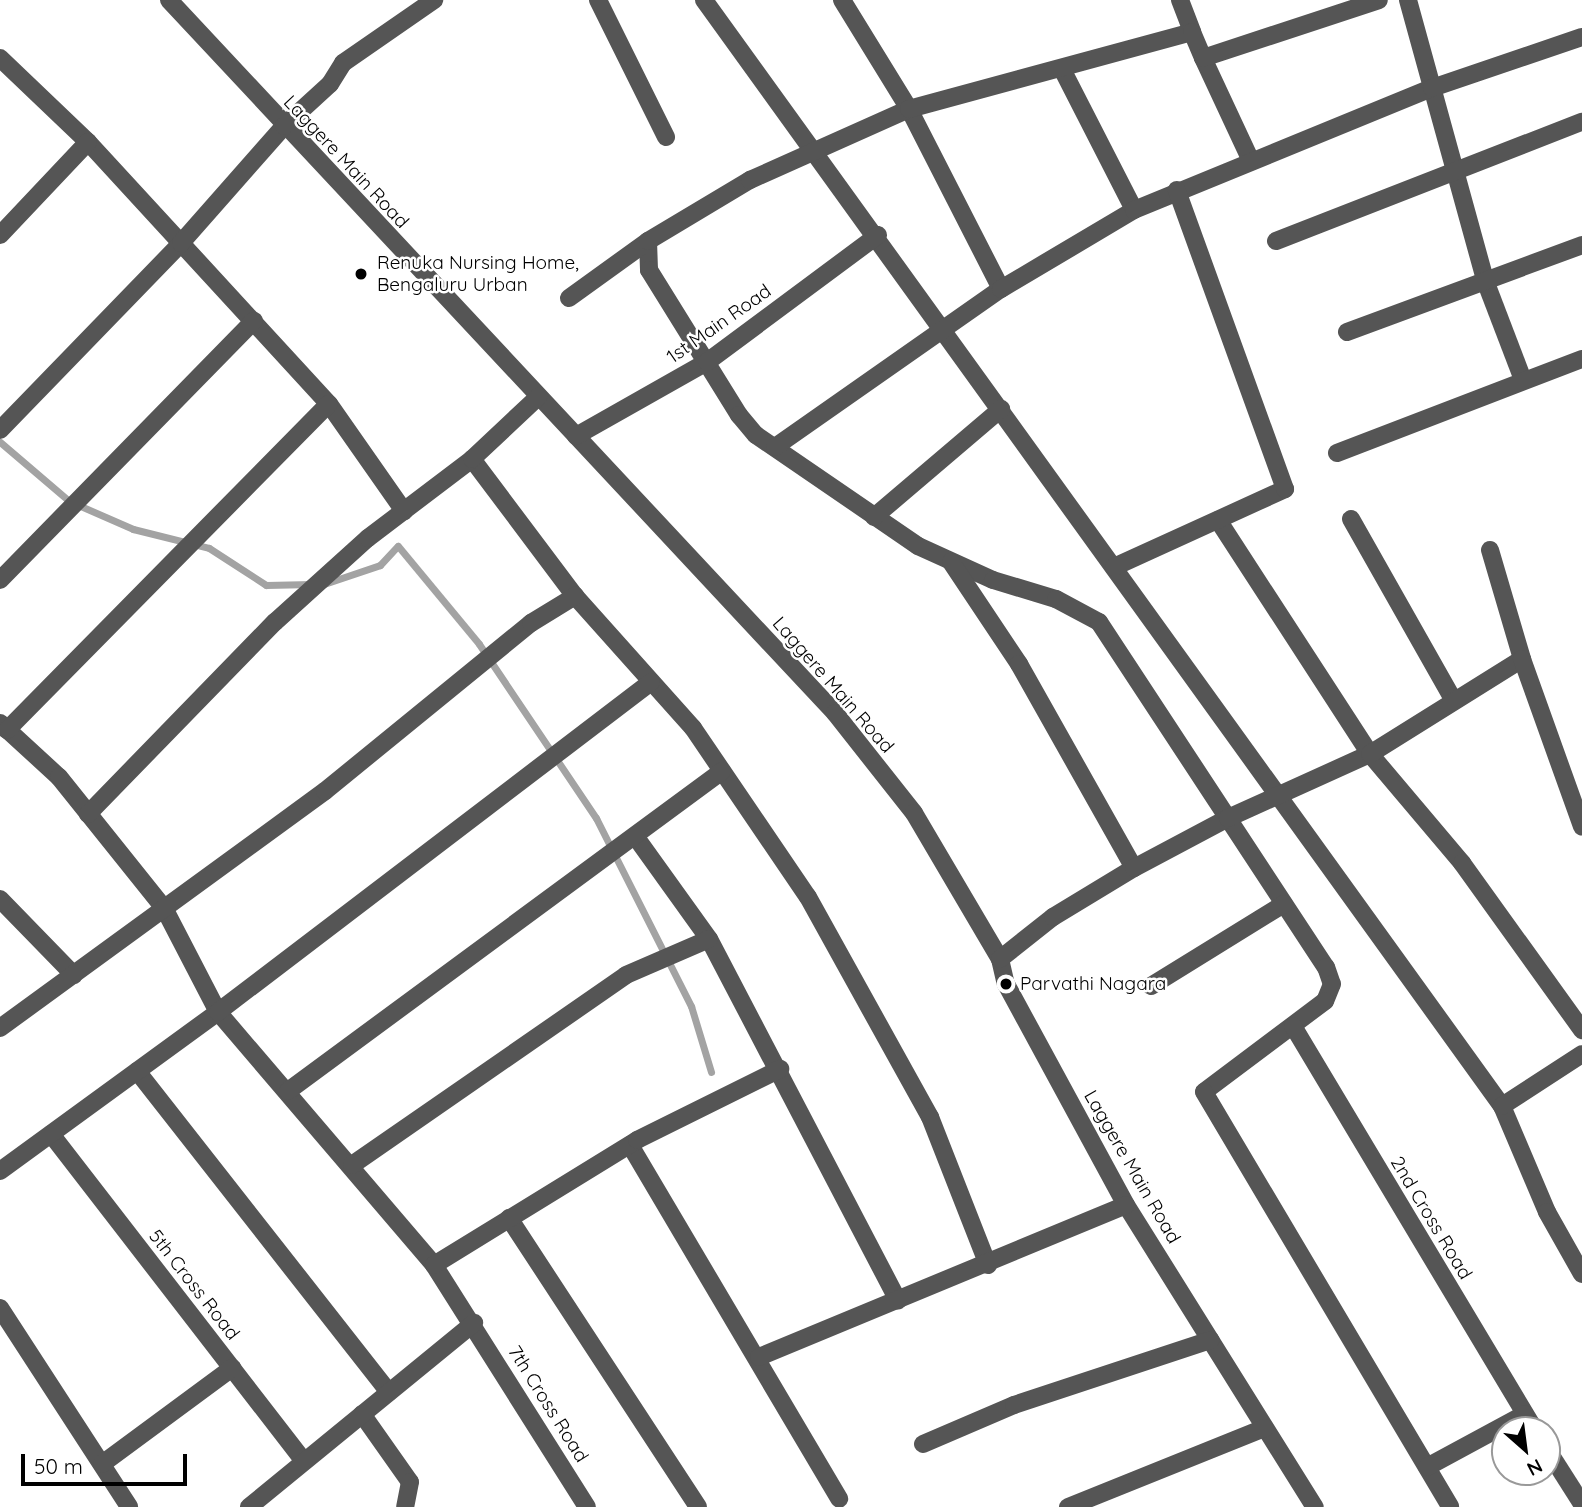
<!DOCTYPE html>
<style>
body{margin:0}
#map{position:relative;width:1582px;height:1507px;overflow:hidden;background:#fff;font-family:Quicksand,sans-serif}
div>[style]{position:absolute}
.stream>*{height:7px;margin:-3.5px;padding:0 3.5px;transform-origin:3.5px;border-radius:3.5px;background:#a3a3a3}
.minor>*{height:18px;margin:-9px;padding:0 9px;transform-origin:9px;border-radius:9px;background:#555}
.dots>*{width:19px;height:19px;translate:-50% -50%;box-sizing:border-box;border:4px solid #fff;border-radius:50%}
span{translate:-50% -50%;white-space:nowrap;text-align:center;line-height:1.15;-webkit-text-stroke:5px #fff;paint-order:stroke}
.street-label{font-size:19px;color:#000}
.poi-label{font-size:19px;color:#000}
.left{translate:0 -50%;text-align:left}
.north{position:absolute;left:1491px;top:1416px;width:70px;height:70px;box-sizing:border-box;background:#fff;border:2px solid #999;border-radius:50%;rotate:152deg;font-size:19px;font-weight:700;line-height:28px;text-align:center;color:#000}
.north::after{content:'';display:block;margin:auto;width:24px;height:32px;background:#000;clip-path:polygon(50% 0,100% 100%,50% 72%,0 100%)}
.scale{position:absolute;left:21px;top:1454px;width:166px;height:32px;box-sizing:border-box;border:4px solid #000;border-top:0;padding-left:9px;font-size:21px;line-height:24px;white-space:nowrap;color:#000;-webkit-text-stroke:5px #fff;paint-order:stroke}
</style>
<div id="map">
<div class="stream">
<i style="left:0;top:442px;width:91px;rotate:40.5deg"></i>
<i style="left:69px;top:501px;width:70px;rotate:23.6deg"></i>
<i style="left:133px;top:529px;width:78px;rotate:14deg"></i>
<i style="left:209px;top:548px;width:68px;rotate:33deg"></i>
<i style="left:266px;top:585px;width:46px;rotate:-1.2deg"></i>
<i style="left:324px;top:584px;width:59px;rotate:-18.7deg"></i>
<i style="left:380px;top:565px;width:26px;rotate:-47deg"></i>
<i style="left:398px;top:546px;width:127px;rotate:50.4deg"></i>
<i style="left:479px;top:644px;width:210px;rotate:56.1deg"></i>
<i style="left:596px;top:818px;width:211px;rotate:63.2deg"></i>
<i style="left:691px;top:1006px;width:69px;rotate:73.1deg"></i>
</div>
<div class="minor">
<i style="left:169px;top:0;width:976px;rotate:46.95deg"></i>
<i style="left:835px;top:713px;width:127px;rotate:51.7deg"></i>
<i style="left:914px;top:813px;width:169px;rotate:59.5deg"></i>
<i style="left:1000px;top:959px;width:26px;rotate:77deg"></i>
<i style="left:1006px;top:984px;width:251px;rotate:61.5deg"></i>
<i style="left:1126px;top:1205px;width:356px;rotate:58deg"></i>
<i style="left:598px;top:0;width:153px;rotate:63.6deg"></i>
<i style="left:704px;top:0;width:1364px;rotate:54.19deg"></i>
<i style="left:1502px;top:1106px;width:115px;rotate:67deg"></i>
<i style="left:1547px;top:1212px;width:71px;rotate:60.6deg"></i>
<i style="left:842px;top:0;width:128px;rotate:58.4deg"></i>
<i style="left:909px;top:109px;width:202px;rotate:62.9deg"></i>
<i style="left:1180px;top:0;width:34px;rotate:69deg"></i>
<i style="left:1408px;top:0;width:294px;rotate:74.6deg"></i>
<i style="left:1486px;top:283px;width:104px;rotate:69.1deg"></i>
<i style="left:0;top:58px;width:122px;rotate:43.7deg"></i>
<i style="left:88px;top:142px;width:356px;rotate:47.4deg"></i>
<i style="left:329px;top:404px;width:131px;rotate:55deg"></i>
<i style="left:1203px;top:58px;width:114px;rotate:65deg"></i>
<i style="left:1062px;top:69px;width:158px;rotate:62.9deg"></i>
<i style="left:0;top:235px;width:128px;rotate:-46.6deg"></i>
<i style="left:648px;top:241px;width:29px;rotate:88deg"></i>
<i style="left:649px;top:270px;width:171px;rotate:58.2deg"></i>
<i style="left:739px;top:415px;width:26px;rotate:50deg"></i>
<i style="left:756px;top:435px;width:196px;rotate:34.4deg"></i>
<i style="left:918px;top:546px;width:82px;rotate:24.4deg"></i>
<i style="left:993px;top:580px;width:66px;rotate:16.8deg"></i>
<i style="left:1056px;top:599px;width:49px;rotate:28.1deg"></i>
<i style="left:1099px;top:622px;width:413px;rotate:56.7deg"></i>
<i style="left:1326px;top:967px;width:18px;rotate:71deg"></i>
<i style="left:1332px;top:984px;width:18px;rotate:112deg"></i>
<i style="left:1325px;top:1001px;width:151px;rotate:143.1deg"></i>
<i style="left:1204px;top:1092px;width:482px;rotate:59.3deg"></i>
<i style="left:1276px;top:241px;width:328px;rotate:-21.3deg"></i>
<i style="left:569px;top:298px;width:97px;rotate:-35.8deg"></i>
<i style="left:648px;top:241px;width:119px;rotate:-30.9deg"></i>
<i style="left:750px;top:180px;width:174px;rotate:-24.1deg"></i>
<i style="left:909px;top:109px;width:293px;rotate:-15.2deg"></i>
<i style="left:1192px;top:32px;width:28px;rotate:67deg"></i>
<i style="left:1203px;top:58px;width:185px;rotate:-18.2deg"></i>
<i style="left:1347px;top:332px;width:251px;rotate:-20.3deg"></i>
<i style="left:0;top:430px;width:260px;rotate:-45.9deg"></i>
<i style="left:181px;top:243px;width:156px;rotate:-48.6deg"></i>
<i style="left:284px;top:126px;width:62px;rotate:-42.4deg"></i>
<i style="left:330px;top:84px;width:25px;rotate:-58deg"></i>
<i style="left:343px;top:63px;width:111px;rotate:-34.7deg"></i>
<i style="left:576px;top:436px;width:150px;rotate:-29.5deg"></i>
<i style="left:707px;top:362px;width:213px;rotate:-36.6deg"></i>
<i style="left:775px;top:447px;width:276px;rotate:-35deg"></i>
<i style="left:1001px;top:289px;width:155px;rotate:-30.7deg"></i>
<i style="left:1134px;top:210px;width:322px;rotate:-22.3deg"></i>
<i style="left:1432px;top:88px;width:158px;rotate:-18.8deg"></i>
<i style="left:1337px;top:453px;width:262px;rotate:-21deg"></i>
<i style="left:472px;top:459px;width:171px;rotate:53.1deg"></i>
<i style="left:575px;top:596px;width:177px;rotate:48.2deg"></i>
<i style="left:693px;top:728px;width:204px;rotate:55.8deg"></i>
<i style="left:808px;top:897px;width:252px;rotate:61deg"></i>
<i style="left:930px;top:1117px;width:159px;rotate:68.6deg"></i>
<i style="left:874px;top:517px;width:167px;rotate:-40.4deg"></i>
<i style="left:1351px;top:519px;width:207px;rotate:60.5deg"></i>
<i style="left:1218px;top:520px;width:279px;rotate:57deg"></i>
<i style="left:1370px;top:754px;width:143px;rotate:49.8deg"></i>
<i style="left:1462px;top:863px;width:206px;rotate:54.3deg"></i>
<i style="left:1490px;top:550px;width:114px;rotate:73.6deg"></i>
<i style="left:951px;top:562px;width:123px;rotate:56.3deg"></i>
<i style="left:1019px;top:664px;width:234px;rotate:60.6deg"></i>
<i style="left:1114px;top:567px;width:188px;rotate:-24.5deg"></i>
<i style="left:1285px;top:489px;width:318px;rotate:-109.9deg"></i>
<i style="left:0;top:580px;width:363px;rotate:-45.6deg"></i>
<i style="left:0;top:723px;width:80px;rotate:42.5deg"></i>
<i style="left:59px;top:777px;width:168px;rotate:51.3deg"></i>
<i style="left:164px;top:908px;width:117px;rotate:62.6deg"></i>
<i style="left:218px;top:1012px;width:333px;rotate:49.5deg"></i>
<i style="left:434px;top:1265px;width:286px;rotate:57.7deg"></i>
<i style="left:7px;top:730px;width:458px;rotate:-45.4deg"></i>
<i style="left:88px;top:814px;width:268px;rotate:-45.8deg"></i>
<i style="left:275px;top:622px;width:125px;rotate:-42.1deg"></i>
<i style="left:368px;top:538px;width:131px;rotate:-37.2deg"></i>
<i style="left:472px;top:459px;width:91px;rotate:-43.2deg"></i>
<i style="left:635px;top:836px;width:127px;rotate:54.3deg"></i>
<i style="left:709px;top:939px;width:408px;rotate:62.4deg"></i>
<i style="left:0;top:899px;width:106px;rotate:45.8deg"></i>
<i style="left:1000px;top:959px;width:68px;rotate:-38.4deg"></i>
<i style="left:1053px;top:917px;width:95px;rotate:-31.2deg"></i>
<i style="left:1134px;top:868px;width:106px;rotate:-28deg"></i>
<i style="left:1228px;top:818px;width:156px;rotate:-24.3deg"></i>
<i style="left:1370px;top:754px;width:179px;rotate:-32deg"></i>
<i style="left:1522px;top:659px;width:178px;rotate:70.3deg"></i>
<i style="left:1151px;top:986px;width:156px;rotate:-31.7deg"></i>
<i style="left:1293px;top:1026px;width:471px;rotate:59.1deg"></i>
<i style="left:0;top:1028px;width:402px;rotate:-36.1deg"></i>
<i style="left:325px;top:791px;width:266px;rotate:-39.2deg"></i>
<i style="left:531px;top:623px;width:52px;rotate:-31.5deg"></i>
<i style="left:137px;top:1071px;width:408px;rotate:51.9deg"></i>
<i style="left:288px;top:1091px;width:539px;rotate:-36.4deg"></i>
<i style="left:1502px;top:1106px;width:95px;rotate:-33deg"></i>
<i style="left:51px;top:1134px;width:413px;rotate:52.3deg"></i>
<i style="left:630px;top:1145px;width:411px;rotate:59.4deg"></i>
<i style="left:352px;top:1165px;width:333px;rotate:-34.7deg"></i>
<i style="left:626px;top:975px;width:90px;rotate:-23.4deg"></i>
<i style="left:0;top:1171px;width:270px;rotate:-36.1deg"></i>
<i style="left:218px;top:1012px;width:544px;rotate:-37.31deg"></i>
<i style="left:509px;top:1218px;width:345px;rotate:56.8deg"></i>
<i style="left:434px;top:1265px;width:238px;rotate:-31.6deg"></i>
<i style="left:637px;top:1140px;width:160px;rotate:-26.4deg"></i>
<i style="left:0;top:1308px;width:237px;rotate:57deg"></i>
<i style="left:759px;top:1357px;width:397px;rotate:-22.5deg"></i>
<i style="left:362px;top:1414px;width:83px;rotate:54.8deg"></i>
<i style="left:410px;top:1482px;width:25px;rotate:101deg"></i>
<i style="left:923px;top:1444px;width:99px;rotate:-23.2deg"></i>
<i style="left:1014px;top:1405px;width:207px;rotate:-18.3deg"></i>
<i style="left:1547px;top:1449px;width:65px;rotate:57.5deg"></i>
<i style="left:102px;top:1464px;width:162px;rotate:-36.4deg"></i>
<i style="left:1427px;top:1467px;width:111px;rotate:-28.4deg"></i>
<i style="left:249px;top:1507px;width:291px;rotate:-39.3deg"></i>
<i style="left:1068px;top:1507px;width:212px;rotate:-21.9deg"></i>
</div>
<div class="dots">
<i style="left:361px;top:274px;background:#000"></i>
<i style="left:1006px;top:984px;background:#000"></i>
</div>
<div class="street-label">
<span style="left:346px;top:162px;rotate:47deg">Laggere Main Road</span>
<span style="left:719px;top:324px;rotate:-35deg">1st Main Road</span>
<span style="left:833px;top:685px;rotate:49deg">Laggere Main Road</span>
<span style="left:1132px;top:1167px;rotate:60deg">Laggere Main Road</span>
<span style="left:1431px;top:1218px;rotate:59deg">2nd Cross Road</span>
<span style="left:194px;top:1285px;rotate:52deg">5th Cross Road</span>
<span style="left:548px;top:1404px;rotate:58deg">7th Cross Road</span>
</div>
<div class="poi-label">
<span class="left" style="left:377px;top:274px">Renuka Nursing Home,<br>Bengaluru Urban</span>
<span class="left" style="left:1020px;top:984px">Parvathi Nagara</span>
</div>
<div class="north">N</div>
<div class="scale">50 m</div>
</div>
